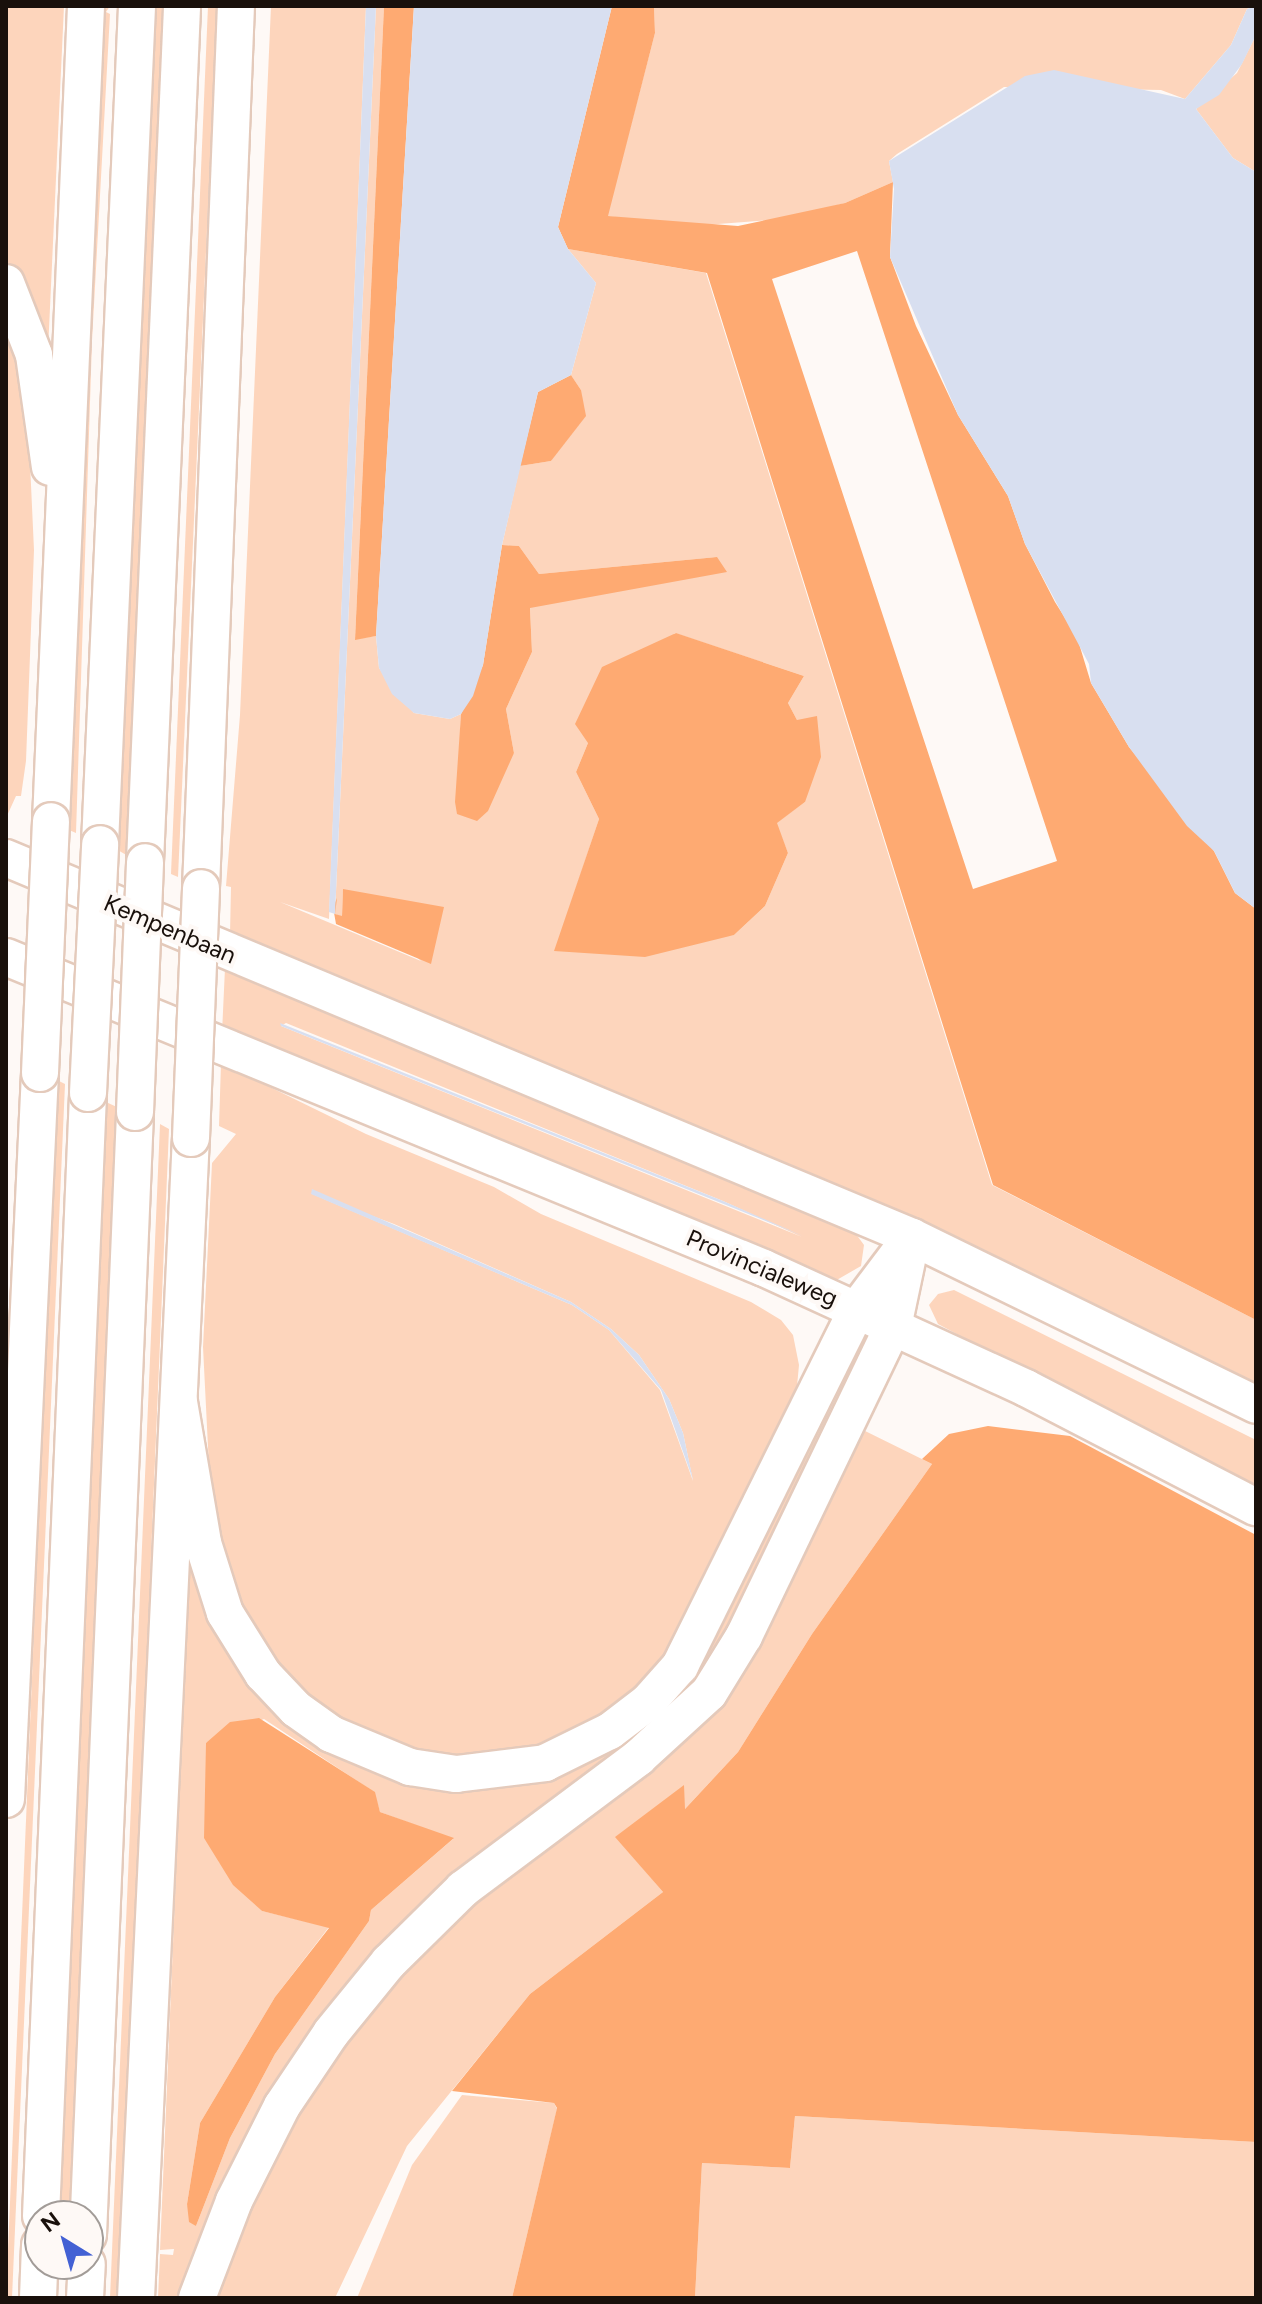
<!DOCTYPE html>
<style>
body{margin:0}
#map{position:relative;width:1262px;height:2304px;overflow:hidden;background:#fef9f6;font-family:Figtree,sans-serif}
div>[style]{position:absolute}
.green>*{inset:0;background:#fdd5bc}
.forest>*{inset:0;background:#feaa72}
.water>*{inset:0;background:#d8dff0}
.roads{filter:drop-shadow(2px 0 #e4cabb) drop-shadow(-2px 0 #e4cabb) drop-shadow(0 2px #e4cabb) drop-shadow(0 -2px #e4cabb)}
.highway>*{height:36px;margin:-18px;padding:0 18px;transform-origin:18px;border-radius:18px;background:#fff}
.bridges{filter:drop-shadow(2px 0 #e4cabb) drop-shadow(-2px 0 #e4cabb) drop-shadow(0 2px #e4cabb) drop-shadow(0 -2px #e4cabb)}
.highway-bridge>*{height:36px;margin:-18px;padding:0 18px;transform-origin:18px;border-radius:18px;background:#fff}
span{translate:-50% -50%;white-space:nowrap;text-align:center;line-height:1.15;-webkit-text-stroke:8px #fef9f6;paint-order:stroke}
.street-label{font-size:24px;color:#19100b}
.frame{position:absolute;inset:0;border:8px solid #19100b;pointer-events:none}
.north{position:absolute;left:24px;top:2200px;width:80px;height:80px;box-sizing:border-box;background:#fef9f6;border:2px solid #a29c98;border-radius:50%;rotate:323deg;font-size:22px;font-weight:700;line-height:32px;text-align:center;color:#19100b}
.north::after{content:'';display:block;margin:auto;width:28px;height:36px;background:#4361d4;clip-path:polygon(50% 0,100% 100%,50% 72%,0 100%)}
</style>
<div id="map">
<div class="green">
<i style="clip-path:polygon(6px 6px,64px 6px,47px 372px,6px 265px)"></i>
<i style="clip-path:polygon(101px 6px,110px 6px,106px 12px,110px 14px,92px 341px,76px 833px,69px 830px)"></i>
<i style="clip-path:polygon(151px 6px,167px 6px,128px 856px,116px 849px)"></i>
<i style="clip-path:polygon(208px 6px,217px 6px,178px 877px,171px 874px)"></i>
<i style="clip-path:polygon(evenodd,271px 6px,366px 6px,329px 919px,280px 902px,421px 961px,343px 890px,342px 917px,335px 914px,376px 6px,384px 6px,355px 639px,376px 636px,379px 668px,414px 713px,450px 719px,461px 714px,457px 814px,514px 753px,506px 709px,532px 652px,530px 607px,717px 557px,539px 574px,519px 546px,502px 545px,520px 466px,551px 461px,581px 390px,571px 375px,596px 283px,568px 249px,706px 273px,992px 1185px,1256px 1320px,1256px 1387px,816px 1177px,230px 934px,231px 887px,226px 886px,240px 715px,271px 6px,675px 633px,804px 676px,788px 703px,797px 720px,805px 802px,776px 823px,788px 853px,765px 906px,734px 935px,555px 951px,599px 819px,576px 772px,588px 743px,675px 633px)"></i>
<i style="clip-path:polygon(654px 6px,1254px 6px,1247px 9px,1231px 45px,1185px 99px,1161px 90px,1004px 87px,897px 154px,889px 161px,893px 182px,845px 203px,785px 219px,692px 226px,607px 216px,655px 33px)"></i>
<i style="clip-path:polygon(1256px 35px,1256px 172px,1233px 158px,1196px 109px,1237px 73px)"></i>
<i style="clip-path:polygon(6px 330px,20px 375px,29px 441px,34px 550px,26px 761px,21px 796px,16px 796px,6px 818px)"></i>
<i style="clip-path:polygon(evenodd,225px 968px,853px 1230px,864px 1245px,861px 1266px,835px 1281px,222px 1033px,225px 968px,286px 1023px,723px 1201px,802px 1237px,281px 1026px,286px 1023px)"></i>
<i style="clip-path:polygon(evenodd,221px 1063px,366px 1134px,494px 1187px,541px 1214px,751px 1302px,781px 1320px,793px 1335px,799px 1365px,796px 1397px,658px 1677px,565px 1742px,462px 1761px,367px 1739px,283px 1678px,232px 1594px,210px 1487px,203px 1347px,212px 1163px,236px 1134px,219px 1126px,221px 1063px,310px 1193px,394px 1224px,571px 1302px,611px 1329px,639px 1355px,669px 1399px,683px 1433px,693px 1481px,660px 1390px,609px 1330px,572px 1305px,310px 1193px)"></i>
<i style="clip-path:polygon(57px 1080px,65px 1084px,12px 2298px,6px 2298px)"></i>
<i style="clip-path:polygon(106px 1102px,119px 1108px,73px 2216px,57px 2216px)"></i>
<i style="clip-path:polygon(160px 1124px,169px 1129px,128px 2101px,120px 2298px,110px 2298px)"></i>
<i style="clip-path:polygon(954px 1290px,1256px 1440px,1256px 1494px,938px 1324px,929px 1305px,938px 1294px)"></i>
<i style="clip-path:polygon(evenodd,822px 1410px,835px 1416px,697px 1685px,407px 1932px,188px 2298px,158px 2298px,160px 2254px,173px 2255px,174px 2249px,160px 2250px,190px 1544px,262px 1690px,500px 1783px,707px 1650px,822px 1410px,264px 1719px,374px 1792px,380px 1812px,453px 1839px,371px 1910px,369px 1921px,275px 2054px,230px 2138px,196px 2226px,187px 2204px,200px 2123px,275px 1997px,329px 1927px,262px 1911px,219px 1862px,206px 1803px,206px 1743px,264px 1719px)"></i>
<i style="clip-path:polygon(857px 1427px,932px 1464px,812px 1634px,738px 1752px,684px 1810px,684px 1786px,616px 1837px,663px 1892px,530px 1994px,407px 2146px,335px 2298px,213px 2298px,279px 2147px,347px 2040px,405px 1969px,484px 1894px,646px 1774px)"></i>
<i style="clip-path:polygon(462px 2095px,554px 2103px,557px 2109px,512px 2298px,357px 2298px,412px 2165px)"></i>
<i style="clip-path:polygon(795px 2116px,1256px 2142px,1256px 2298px,695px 2298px,702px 2163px,790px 2168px)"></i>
</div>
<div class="forest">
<i style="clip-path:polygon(384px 6px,414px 6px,376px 636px,355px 640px)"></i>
<i style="clip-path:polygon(evenodd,612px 6px,654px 6px,655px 33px,608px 216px,738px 226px,845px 203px,893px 182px,890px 257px,916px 326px,958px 415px,1008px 496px,1025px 544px,1055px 602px,1077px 637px,1091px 683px,1129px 747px,1214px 851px,1235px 893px,1256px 909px,1256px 1320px,993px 1185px,707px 273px,568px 249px,558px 227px,612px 6px,857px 251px,1057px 861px,973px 889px,772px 279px,857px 251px)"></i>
<i style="clip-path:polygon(571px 375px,581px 390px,586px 416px,551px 461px,520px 466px,538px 392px)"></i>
<i style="clip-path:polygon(502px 545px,519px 546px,539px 574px,717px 557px,727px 572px,530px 608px,532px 652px,506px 709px,514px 753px,488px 811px,477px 821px,457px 814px,455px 802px,461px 714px,483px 665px)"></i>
<i style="clip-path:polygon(676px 633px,804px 676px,788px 703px,797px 720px,817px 716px,821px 757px,805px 802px,777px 823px,788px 853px,765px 906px,734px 935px,645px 957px,554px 951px,599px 819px,576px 772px,588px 743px,575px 724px,602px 667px)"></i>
<i style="clip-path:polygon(343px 889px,444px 907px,431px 964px,336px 924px,333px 907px,337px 898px,335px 914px,342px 916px)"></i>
<i style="clip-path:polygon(988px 1426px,1070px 1436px,1256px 1535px,1256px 2142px,795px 2116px,790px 2168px,702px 2163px,695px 2298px,512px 2298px,557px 2108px,554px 2103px,452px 2091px,530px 1994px,663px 1892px,615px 1837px,684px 1785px,685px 1809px,738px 1752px,812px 1634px,932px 1464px,922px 1459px,949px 1434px)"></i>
<i style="clip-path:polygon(259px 1718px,375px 1792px,380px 1812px,454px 1838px,371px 1910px,369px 1921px,275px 2054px,230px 2138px,196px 2226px,189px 2222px,187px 2204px,200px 2123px,275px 1997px,329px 1928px,262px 1911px,233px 1885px,204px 1838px,206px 1743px,230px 1722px)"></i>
</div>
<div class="water">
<i style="clip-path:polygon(366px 6px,376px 6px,335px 914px,329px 912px)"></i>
<i style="clip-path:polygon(414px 6px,612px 6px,558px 227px,568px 249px,596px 283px,571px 375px,538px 392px,502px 545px,483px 665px,473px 696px,461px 714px,450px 719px,414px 713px,392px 694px,379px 668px,376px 636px)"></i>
<i style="clip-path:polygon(1256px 6px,1256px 35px,1242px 64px,1219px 95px,1196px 109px,1233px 158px,1256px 172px,1256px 909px,1235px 893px,1214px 851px,1187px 826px,1129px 747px,1091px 683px,1089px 664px,1025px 544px,1008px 496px,958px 415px,890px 257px,894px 189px,889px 161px,1025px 76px,1054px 70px,1185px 99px,1231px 45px,1247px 9px)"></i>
<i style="clip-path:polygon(280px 1023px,723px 1201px,803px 1236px,281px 1026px)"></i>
<i style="clip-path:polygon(312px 1189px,571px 1302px,611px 1329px,639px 1355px,669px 1399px,683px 1433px,693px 1480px,661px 1390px,609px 1330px,572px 1305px,311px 1194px)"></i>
</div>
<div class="roads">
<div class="highway">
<i style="left:6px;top:283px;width:77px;rotate:68.7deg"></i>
<i style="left:34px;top:355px;width:113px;rotate:81.9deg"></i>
<i style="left:51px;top:821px;width:816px;rotate:-87.54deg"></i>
<i style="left:100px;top:844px;width:839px;rotate:-87.47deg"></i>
<i style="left:6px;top:858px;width:982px;rotate:22.7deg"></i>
<i style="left:912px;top:1237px;width:383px;rotate:26deg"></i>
<i style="left:145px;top:862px;width:857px;rotate:-87.52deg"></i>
<i style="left:201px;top:888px;width:883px;rotate:-87.73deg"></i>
<i style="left:6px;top:957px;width:819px;rotate:22.31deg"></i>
<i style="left:764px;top:1268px;width:288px;rotate:24.6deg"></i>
<i style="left:1026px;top:1388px;width:259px;rotate:27.4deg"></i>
<i style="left:179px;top:1402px;width:143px;rotate:80.3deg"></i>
<i style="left:203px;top:1543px;width:73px;rotate:72.6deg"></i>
<i style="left:225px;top:1613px;width:72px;rotate:58.1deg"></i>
<i style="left:263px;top:1674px;width:48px;rotate:46.7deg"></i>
<i style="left:296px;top:1709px;width:43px;rotate:35.5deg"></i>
<i style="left:331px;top:1734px;width:86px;rotate:22.7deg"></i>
<i style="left:410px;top:1767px;width:47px;rotate:8.7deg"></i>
<i style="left:456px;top:1774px;width:90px;rotate:-7deg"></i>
<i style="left:545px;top:1763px;width:72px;rotate:-26.2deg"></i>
<i style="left:610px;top:1731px;width:48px;rotate:-37.3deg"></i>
<i style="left:648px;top:1702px;width:48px;rotate:-48.4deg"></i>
<i style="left:680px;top:1666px;width:398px;rotate:-63.6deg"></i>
<i style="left:857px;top:1309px;width:81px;rotate:-53deg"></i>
<i style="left:6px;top:1799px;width:727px;rotate:-87.32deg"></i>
<i style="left:41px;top:2216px;width:1124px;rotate:-87.6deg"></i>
<i style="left:88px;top:2235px;width:1124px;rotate:-87.6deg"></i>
<i style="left:38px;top:2298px;width:53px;rotate:-87.8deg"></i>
<i style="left:85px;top:2298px;width:34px;rotate:-87deg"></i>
<i style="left:136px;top:2298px;width:1161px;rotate:-87.29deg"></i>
<i style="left:197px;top:2298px;width:104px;rotate:-69.1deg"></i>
<i style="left:234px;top:2201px;width:106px;rotate:-63.2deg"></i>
<i style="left:282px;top:2106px;width:88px;rotate:-56.1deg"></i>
<i style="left:331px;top:2033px;width:92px;rotate:-50.8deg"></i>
<i style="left:389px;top:1962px;width:104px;rotate:-44.6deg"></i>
<i style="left:463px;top:1889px;width:219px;rotate:-36.8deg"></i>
<i style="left:638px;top:1758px;width:96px;rotate:-42.5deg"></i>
<i style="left:709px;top:1693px;width:67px;rotate:-58.4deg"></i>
<i style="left:744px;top:1636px;width:343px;rotate:-64.3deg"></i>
<i style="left:893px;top:1327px;width:92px;rotate:-78.1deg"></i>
</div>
</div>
<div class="bridges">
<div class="highway-bridge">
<i style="left:40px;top:1073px;width:252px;rotate:-87.5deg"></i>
<i style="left:88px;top:1093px;width:249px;rotate:-87.2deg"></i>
<i style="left:135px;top:1112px;width:250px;rotate:-87.7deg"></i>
<i style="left:191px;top:1138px;width:250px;rotate:-87.7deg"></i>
</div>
</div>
<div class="street-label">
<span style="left:170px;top:929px;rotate:23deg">Kempenbaan</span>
<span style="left:762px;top:1268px;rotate:23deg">Provincialeweg</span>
</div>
<div class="frame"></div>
<div class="north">N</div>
</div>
